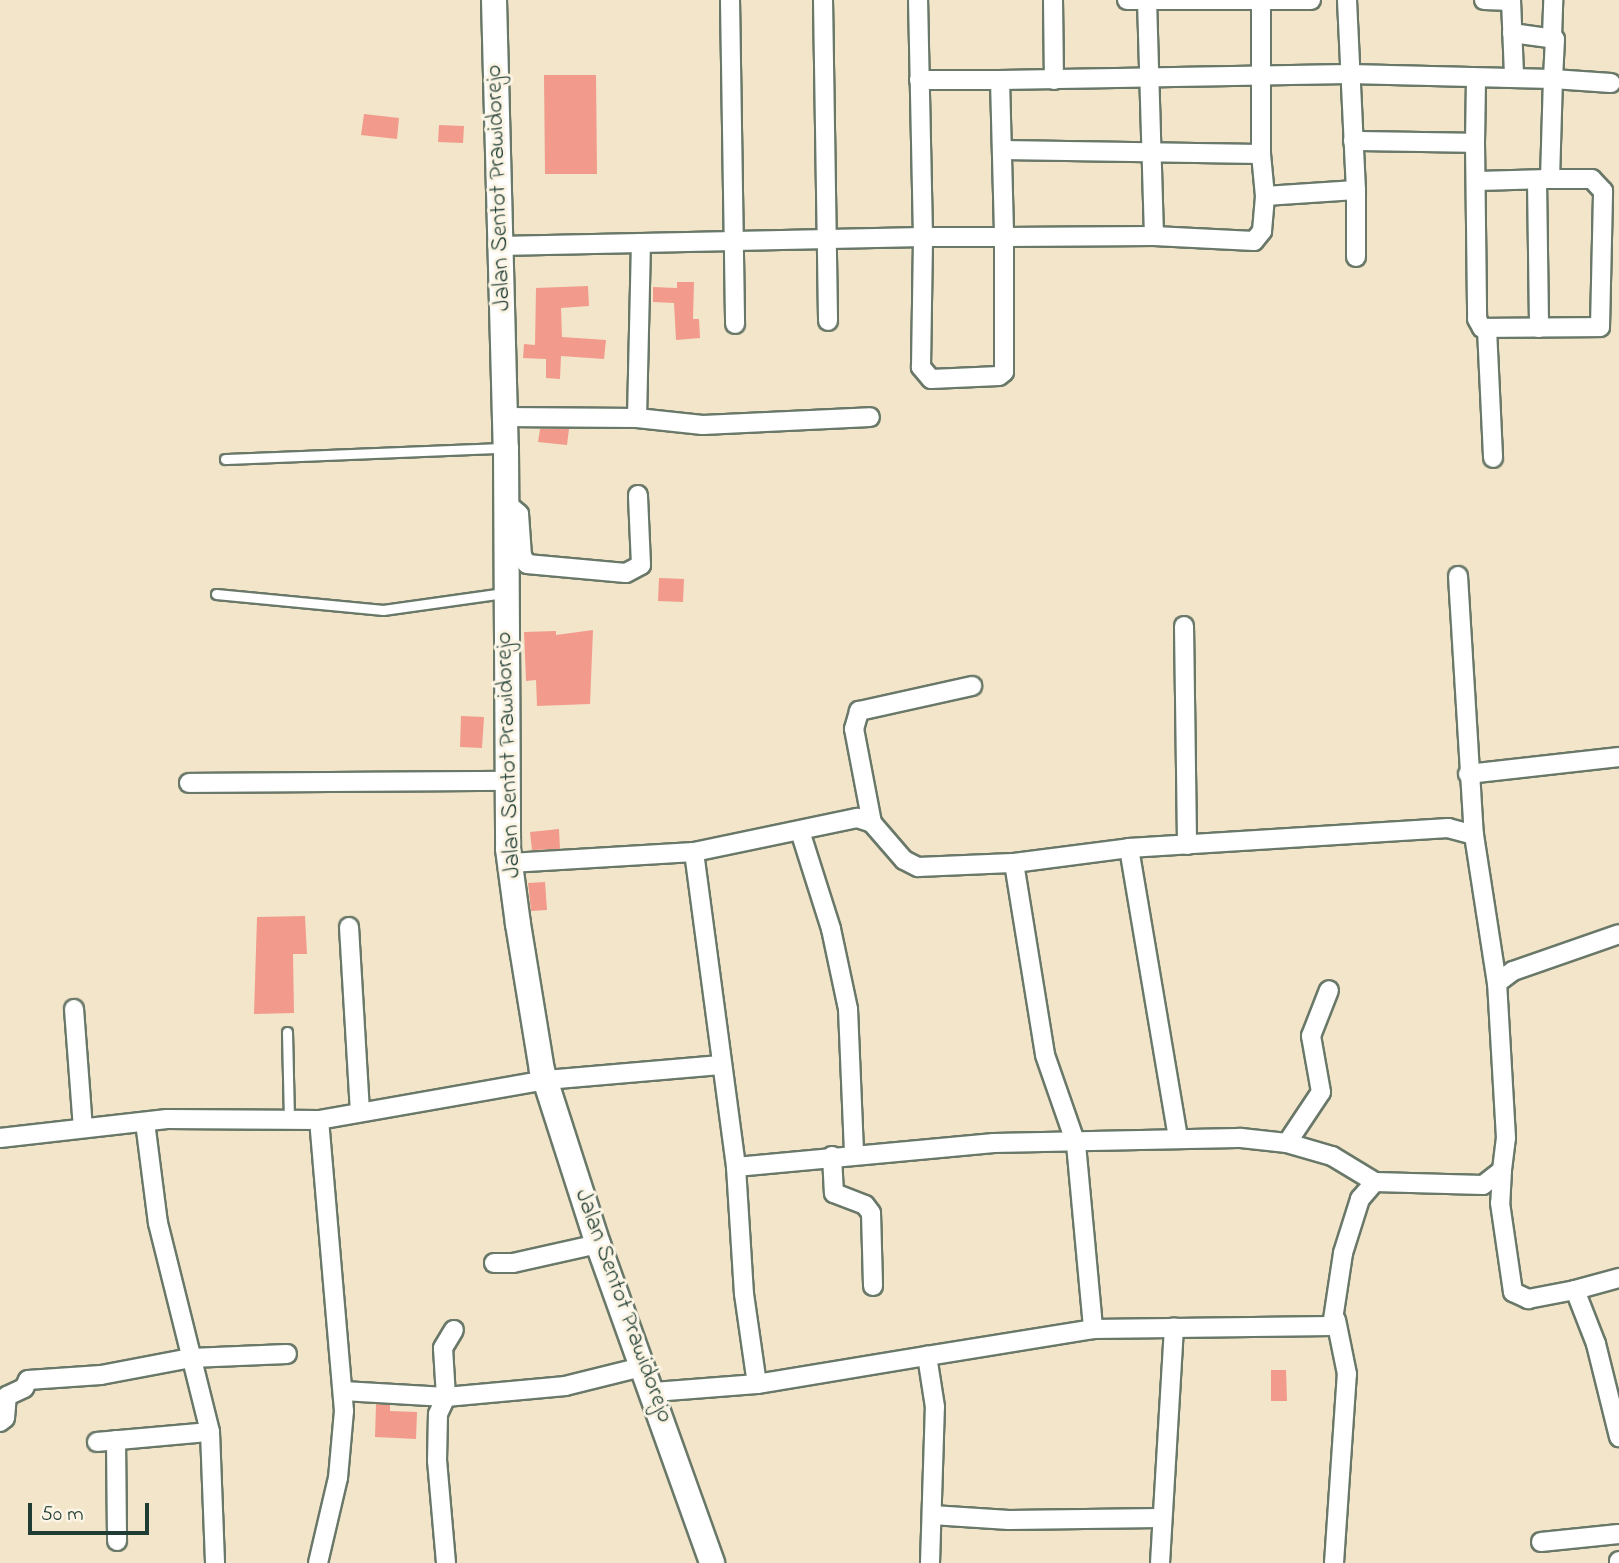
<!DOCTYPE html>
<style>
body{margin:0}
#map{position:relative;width:1619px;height:1563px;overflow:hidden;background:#f2e5c9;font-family:"Indie Flower",sans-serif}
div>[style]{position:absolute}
.building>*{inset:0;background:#f29b8c}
.roads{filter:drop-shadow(2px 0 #697868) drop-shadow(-2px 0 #697868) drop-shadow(0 2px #697868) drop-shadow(0 -2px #697868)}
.service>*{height:9px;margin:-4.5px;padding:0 4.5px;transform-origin:4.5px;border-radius:4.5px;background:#fff}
.minor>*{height:18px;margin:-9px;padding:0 9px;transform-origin:9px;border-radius:9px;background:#fff}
.secondary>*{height:24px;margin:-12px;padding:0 12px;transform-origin:12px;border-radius:12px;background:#fff}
span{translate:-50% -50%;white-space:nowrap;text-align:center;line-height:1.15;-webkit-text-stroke:6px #fcf5e5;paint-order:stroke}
.street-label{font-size:24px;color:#1f3d34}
.scale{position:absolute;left:28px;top:1503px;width:121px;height:32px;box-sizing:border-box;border:4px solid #1f3d34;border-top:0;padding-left:9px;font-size:21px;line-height:24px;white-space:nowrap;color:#1f3d34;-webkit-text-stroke:5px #fcf5e5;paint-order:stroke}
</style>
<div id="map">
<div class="building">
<i style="clip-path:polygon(544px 75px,596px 75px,597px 174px,545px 174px)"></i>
<i style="clip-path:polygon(364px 114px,399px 118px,397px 139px,361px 135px)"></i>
<i style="clip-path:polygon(439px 125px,464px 126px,463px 143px,438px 142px)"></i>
<i style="clip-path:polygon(677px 282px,694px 282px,693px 319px,699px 319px,700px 338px,676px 340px,674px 303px,653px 302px,653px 287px,677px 288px)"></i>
<i style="clip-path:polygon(588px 286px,589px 306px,561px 308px,562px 337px,606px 340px,604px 359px,561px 356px,560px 379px,546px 378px,546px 359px,523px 358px,524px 344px,535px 345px,536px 288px)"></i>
<i style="clip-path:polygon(540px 429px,569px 429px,567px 445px,538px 442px)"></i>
<i style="clip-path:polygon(659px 578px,684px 579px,683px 602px,658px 601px)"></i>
<i style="clip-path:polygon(593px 630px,590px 704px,537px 706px,536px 680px,526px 681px,524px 632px,556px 631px,556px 635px)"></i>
<i style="clip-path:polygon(461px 716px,484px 717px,482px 748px,460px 747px)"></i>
<i style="clip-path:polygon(559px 829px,560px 849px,532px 850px,530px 832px)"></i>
<i style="clip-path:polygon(545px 882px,547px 910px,531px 911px,528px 883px)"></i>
<i style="clip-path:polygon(305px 916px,307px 954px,293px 954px,294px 1013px,254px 1014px,257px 917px)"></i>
<i style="clip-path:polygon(1271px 1370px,1286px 1370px,1287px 1401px,1271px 1401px)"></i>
<i style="clip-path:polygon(376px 1404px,390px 1405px,390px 1411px,417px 1412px,416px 1439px,375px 1437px)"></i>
</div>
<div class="roads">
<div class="service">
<i style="left:225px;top:459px;width:279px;rotate:-2.3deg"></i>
<i style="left:216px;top:594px;width:168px;rotate:5.5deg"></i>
<i style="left:383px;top:610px;width:122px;rotate:-8deg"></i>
<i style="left:287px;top:1032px;width:88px;rotate:88.7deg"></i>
</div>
<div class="minor">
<i style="left:730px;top:0;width:324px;rotate:89.1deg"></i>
<i style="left:823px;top:0;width:321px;rotate:89.1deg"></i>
<i style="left:1053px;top:0;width:80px;rotate:89.3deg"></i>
<i style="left:1127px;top:0;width:184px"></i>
<i style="left:1147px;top:0;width:236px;rotate:88.3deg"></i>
<i style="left:1347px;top:0;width:190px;rotate:87.3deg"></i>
<i style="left:1484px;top:0;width:27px;rotate:2deg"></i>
<i style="left:1511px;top:0;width:75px;rotate:87.7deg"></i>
<i style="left:1512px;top:33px;width:43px;rotate:7.9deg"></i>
<i style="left:1555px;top:39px;width:40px;rotate:92.9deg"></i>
<i style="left:1553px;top:79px;width:58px;rotate:3.9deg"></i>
<i style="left:1552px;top:37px;width:37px;rotate:-88deg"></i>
<i style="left:919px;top:80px;width:81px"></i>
<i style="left:1353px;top:141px;width:122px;rotate:0.9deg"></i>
<i style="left:1475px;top:143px;width:176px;rotate:89.3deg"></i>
<i style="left:1477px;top:319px;width:10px;rotate:61deg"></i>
<i style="left:1482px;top:328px;width:118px;rotate:-0.5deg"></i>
<i style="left:1600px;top:327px;width:136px;rotate:-88.7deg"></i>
<i style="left:1603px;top:191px;width:16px;rotate:-133deg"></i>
<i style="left:1592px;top:179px;width:42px;rotate:180deg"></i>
<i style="left:1550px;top:179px;width:100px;rotate:-88.3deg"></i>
<i style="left:1553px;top:79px;width:204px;rotate:-178.6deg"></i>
<i style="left:1349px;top:74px;width:349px;rotate:179deg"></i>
<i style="left:1000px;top:80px;width:157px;rotate:88.5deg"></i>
<i style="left:1004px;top:237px;width:150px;rotate:-0.4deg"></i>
<i style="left:1154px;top:236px;width:100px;rotate:2.9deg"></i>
<i style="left:1254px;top:241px;width:13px;rotate:-51deg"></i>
<i style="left:1262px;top:231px;width:35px;rotate:-85deg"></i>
<i style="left:1265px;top:196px;width:91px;rotate:-3.8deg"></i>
<i style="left:1356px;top:190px;width:67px;rotate:90deg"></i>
<i style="left:1475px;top:143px;width:65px;rotate:-89.1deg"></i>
<i style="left:1002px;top:150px;width:259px;rotate:0.9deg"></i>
<i style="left:1261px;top:154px;width:152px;rotate:-90deg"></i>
<i style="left:1261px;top:154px;width:42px;rotate:84.6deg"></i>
<i style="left:1537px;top:180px;width:148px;rotate:89.2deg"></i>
<i style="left:1478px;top:181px;width:70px;rotate:-1.6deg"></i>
<i style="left:499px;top:246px;width:424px;rotate:-1.2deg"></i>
<i style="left:923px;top:237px;width:81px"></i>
<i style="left:1004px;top:237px;width:135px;rotate:90deg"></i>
<i style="left:1004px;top:372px;width:6px;rotate:141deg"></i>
<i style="left:999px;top:376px;width:68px;rotate:177.5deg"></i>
<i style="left:931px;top:379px;width:16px;rotate:-130deg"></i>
<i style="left:921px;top:367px;width:130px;rotate:-89.1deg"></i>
<i style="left:923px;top:237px;width:237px;rotate:-91.2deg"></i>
<i style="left:1487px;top:329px;width:129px;rotate:87.3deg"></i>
<i style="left:504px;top:417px;width:133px;rotate:0.4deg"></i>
<i style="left:637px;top:418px;width:66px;rotate:6.1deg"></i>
<i style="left:703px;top:425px;width:167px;rotate:-2.7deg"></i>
<i style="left:637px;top:418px;width:175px;rotate:-88.7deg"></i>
<i style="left:506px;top:503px;width:17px;rotate:40deg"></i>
<i style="left:519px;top:514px;width:42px;rotate:85.9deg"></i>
<i style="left:522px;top:556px;width:9px;rotate:58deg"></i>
<i style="left:527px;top:564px;width:99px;rotate:5.2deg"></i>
<i style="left:626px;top:573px;width:17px;rotate:-28deg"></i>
<i style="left:641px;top:565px;width:70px;rotate:-92.5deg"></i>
<i style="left:1458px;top:576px;width:259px;rotate:86.5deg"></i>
<i style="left:1184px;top:626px;width:219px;rotate:89.2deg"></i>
<i style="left:1468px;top:774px;width:152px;rotate:-6.4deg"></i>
<i style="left:189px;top:783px;width:318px;rotate:-0.4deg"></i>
<i style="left:872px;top:823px;width:96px;rotate:-100.8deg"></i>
<i style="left:854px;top:729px;width:19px;rotate:-74deg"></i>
<i style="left:859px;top:711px;width:116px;rotate:-12.5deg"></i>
<i style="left:800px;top:831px;width:103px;rotate:72.4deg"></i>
<i style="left:831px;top:929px;width:82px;rotate:78deg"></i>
<i style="left:848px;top:1009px;width:144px;rotate:87.6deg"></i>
<i style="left:1129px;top:848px;width:295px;rotate:80.4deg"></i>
<i style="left:694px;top:852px;width:318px;rotate:82.4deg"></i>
<i style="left:736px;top:1167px;width:259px;rotate:-5.3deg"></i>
<i style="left:994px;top:1143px;width:247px;rotate:-1.2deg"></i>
<i style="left:1241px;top:1138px;width:46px;rotate:6.2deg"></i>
<i style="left:1287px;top:1143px;width:47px;rotate:16.1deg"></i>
<i style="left:1332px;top:1156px;width:50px;rotate:31.2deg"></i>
<i style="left:510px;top:863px;width:184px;rotate:-3.4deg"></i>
<i style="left:694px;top:852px;width:167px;rotate:-11.8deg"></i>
<i style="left:857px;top:818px;width:16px;rotate:18deg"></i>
<i style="left:872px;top:823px;width:49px;rotate:49.1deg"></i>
<i style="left:904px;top:860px;width:16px;rotate:27deg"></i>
<i style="left:918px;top:867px;width:96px;rotate:-2.4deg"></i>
<i style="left:1014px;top:863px;width:116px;rotate:-7.4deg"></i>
<i style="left:1129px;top:848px;width:320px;rotate:-3.6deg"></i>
<i style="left:1448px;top:828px;width:27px;rotate:15deg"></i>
<i style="left:1474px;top:835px;width:150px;rotate:81.2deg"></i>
<i style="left:1014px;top:863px;width:194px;rotate:80.8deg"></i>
<i style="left:1045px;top:1055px;width:94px;rotate:70.8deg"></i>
<i style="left:1076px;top:1144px;width:186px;rotate:84.7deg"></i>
<i style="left:349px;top:927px;width:185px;rotate:86.6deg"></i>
<i style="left:74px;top:1009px;width:119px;rotate:85.7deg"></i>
<i style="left:145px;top:1122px;width:102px;rotate:82.7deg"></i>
<i style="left:158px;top:1223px;width:215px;rotate:76deg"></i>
<i style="left:210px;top:1432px;width:131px;rotate:87.8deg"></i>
<i style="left:0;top:1138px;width:168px;rotate:-6.5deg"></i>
<i style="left:167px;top:1119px;width:152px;rotate:0.4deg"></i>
<i style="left:319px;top:1120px;width:230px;rotate:-10deg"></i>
<i style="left:546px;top:1080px;width:175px;rotate:-4.9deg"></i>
<i style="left:1287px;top:1143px;width:61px;rotate:-56.3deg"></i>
<i style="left:1321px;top:1092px;width:57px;rotate:-100.1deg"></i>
<i style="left:1311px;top:1036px;width:49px;rotate:-68.6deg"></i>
<i style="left:832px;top:1156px;width:37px;rotate:87deg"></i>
<i style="left:834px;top:1193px;width:33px;rotate:21deg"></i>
<i style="left:865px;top:1205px;width:10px;rotate:53deg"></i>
<i style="left:871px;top:1213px;width:73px;rotate:88.4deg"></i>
<i style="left:736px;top:1167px;width:127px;rotate:86.4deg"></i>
<i style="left:744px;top:1294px;width:91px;rotate:81.8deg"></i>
<i style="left:1502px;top:1170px;width:33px;rotate:93deg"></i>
<i style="left:1500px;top:1203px;width:90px;rotate:81.7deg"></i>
<i style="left:1513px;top:1292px;width:17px;rotate:25deg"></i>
<i style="left:1528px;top:1299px;width:48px;rotate:-10.8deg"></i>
<i style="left:1575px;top:1290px;width:58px;rotate:68.7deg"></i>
<i style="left:1596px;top:1344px;width:96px;rotate:76.1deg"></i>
<i style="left:494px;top:1263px;width:19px"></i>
<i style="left:513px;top:1263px;width:87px;rotate:-12.6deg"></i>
<i style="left:1575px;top:1290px;width:46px;rotate:-15.3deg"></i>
<i style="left:343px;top:1391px;width:103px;rotate:3.3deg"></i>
<i style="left:446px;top:1397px;width:49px;rotate:-93.5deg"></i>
<i style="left:443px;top:1348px;width:21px;rotate:-59deg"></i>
<i style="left:654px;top:1392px;width:103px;rotate:-4.4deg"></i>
<i style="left:757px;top:1384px;width:172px;rotate:-9.4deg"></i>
<i style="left:0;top:1422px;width:6px;rotate:-39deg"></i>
<i style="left:5px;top:1418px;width:22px;rotate:-85deg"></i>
<i style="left:7px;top:1396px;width:19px;rotate:-25deg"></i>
<i style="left:24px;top:1388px;width:9px;rotate:-63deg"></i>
<i style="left:28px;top:1380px;width:73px;rotate:-3.9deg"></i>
<i style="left:101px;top:1375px;width:92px;rotate:-10.7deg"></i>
<i style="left:191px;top:1358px;width:96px;rotate:-2.4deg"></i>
<i style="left:116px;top:1440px;width:101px;rotate:89.4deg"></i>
<i style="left:97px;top:1442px;width:113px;rotate:-5.1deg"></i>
<i style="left:932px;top:1515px;width:77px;rotate:3.7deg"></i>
<i style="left:1009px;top:1520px;width:151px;rotate:-0.8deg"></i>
<i style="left:1541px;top:1542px;width:78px;rotate:-5.9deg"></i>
<i style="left:318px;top:1563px;width:87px;rotate:-76.8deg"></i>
<i style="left:338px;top:1478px;width:67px;rotate:-84.9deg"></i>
<i style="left:344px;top:1411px;width:292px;rotate:-94.9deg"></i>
<i style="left:446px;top:1563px;width:102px;rotate:-95deg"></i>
<i style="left:437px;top:1461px;width:47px;rotate:-88.8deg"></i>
<i style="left:438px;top:1414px;width:19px;rotate:-65deg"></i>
<i style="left:446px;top:1397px;width:120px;rotate:-5.3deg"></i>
<i style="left:565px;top:1386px;width:82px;rotate:-14deg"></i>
<i style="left:930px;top:1563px;width:156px;rotate:-88.2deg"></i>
<i style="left:935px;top:1407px;width:52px;rotate:-98.9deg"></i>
<i style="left:927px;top:1356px;width:168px;rotate:-9.2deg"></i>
<i style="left:1093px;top:1329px;width:239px;rotate:-0.7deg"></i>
<i style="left:1332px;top:1326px;width:74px;rotate:-81.4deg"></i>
<i style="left:1343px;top:1253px;width:57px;rotate:-72.5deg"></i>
<i style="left:1360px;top:1199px;width:23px;rotate:-49deg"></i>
<i style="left:1375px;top:1182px;width:108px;rotate:1.6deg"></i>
<i style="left:1483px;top:1185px;width:24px;rotate:-38deg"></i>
<i style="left:1502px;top:1170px;width:32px;rotate:-83deg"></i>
<i style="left:1506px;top:1138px;width:155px;rotate:-93.3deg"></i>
<i style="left:1497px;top:983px;width:20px;rotate:-37deg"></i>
<i style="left:1513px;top:971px;width:112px;rotate:-19.2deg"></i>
<i style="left:1160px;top:1563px;width:236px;rotate:-86.6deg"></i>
<i style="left:1334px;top:1563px;width:189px;rotate:-86.1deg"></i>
<i style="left:1347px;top:1374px;width:55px;rotate:-101.5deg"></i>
<i style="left:1619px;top:1563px;width:2px;rotate:-90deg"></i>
</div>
<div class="secondary">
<i style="left:494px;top:0;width:448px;rotate:88.5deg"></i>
<i style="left:506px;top:448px;width:401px;rotate:89.7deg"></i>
<i style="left:508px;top:849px;width:76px;rotate:82.4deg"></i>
<i style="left:518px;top:924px;width:148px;rotate:80.7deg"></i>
<i style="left:542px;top:1070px;width:183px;rotate:72.2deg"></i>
<i style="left:598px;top:1244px;width:339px;rotate:70.3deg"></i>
</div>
</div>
<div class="street-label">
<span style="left:499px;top:188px;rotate:-92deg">Jalan Sentot Prawidorejo</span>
<span style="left:509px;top:755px;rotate:-92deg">Jalan Sentot Prawidorejo</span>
<span style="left:623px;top:1306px;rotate:70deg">Jalan Sentot Prawidorejo</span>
</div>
<div class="scale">50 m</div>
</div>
